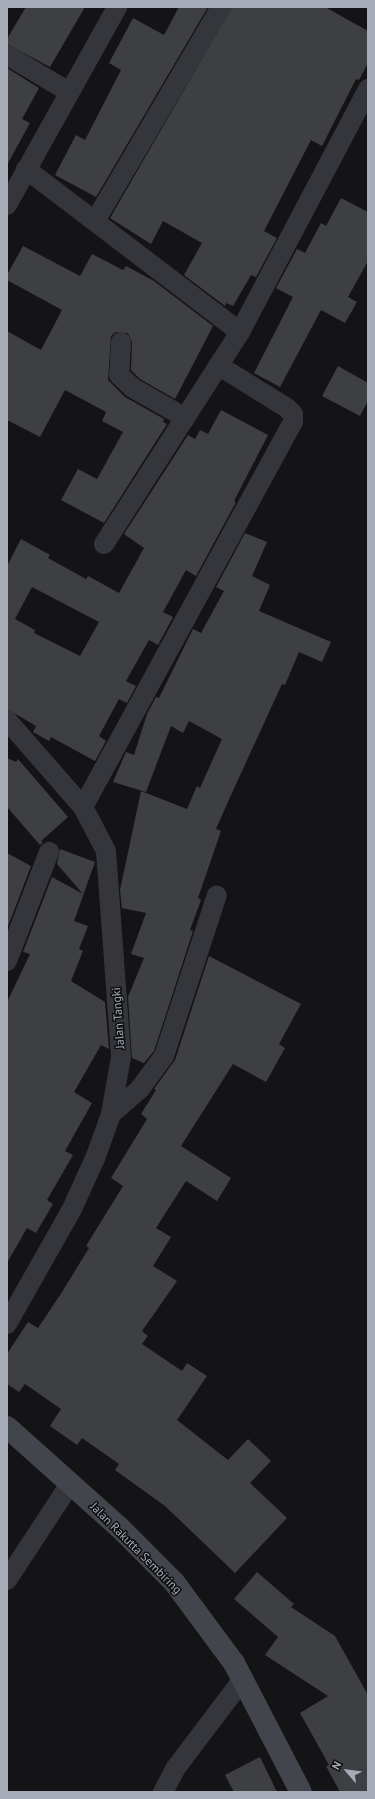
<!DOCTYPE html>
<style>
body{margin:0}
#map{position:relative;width:375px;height:1799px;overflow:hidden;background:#141416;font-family:"PT Sans",sans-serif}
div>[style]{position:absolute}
.building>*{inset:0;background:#3e3f43}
.minor>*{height:20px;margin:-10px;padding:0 10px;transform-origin:10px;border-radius:10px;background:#35363b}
.secondary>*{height:22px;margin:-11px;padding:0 11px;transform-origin:11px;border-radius:11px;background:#42454b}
span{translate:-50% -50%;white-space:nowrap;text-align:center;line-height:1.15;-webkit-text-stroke:3px #0f0f11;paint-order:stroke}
.street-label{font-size:12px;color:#a5acb7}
.frame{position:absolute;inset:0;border:8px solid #a5acb7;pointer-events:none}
.north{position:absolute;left:327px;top:1751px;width:40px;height:40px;-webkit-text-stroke:3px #0f0f11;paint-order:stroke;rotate:298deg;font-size:11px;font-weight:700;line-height:16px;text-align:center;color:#a5acb7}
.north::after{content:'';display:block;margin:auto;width:14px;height:18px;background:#a5acb7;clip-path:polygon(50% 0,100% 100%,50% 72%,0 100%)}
</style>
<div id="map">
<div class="building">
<i style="clip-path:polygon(26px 7px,85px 7px,50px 67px,7px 44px,7px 39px)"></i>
<i style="clip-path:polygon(179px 7px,208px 7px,96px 197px,55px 175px,76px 135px,85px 140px,121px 70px,109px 63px,133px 18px,164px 35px)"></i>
<i style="clip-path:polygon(232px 7px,325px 7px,368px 31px,368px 63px,359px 80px,356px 79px,322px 146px,311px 140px,264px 231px,277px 238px,256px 277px,251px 275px,233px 306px,226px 303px,225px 306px,184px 275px,202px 243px,163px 221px,151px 244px,110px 218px)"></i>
<i style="clip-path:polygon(7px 68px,39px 88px,22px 119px,30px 123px,7px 165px)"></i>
<i style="clip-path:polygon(341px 198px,368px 212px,368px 261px,348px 297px,357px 302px,345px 323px,321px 310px,280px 387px,254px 373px,293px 297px,276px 288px,297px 249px,305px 253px,321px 223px,326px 226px)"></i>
<i style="clip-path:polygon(23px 246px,80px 276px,92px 254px,123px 270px,126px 266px,154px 281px,213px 326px,175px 399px,140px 379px,131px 370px,132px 342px,128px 333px,116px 332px,111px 336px,108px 380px,125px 397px,164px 419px,163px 422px,167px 424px,104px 523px,61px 500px,78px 469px,97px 479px,123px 432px,102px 421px,106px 412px,65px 390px,40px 437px,7px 420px,7px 331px,41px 350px,62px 310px,7px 280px,7px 275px)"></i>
<i style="clip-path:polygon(338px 366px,368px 383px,368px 401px,360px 416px,322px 396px)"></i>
<i style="clip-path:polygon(evenodd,221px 410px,268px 435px,234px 501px,236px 502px,196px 576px,186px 570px,163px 612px,173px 617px,158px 645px,149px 640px,126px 681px,136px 686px,127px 703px,119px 699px,99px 736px,106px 741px,95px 761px,51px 737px,49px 741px,33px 732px,36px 726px,7px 709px,7px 566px,21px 539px,50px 555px,48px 558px,86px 579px,88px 576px,119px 593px,144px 548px,124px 534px,188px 435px,195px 439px,200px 430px,208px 434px,221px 410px,32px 587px,99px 622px,80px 656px,34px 633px,35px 630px,15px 619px,32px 587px)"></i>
<i style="clip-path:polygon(245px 533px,267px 542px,252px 576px,270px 585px,259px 611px,331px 642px,322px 662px,299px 652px,285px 685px,282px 684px,231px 795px,216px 829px,221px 831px,198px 898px,201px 900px,190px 930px,193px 931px,154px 1051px,144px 1063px,132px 1058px,128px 997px,144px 958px,131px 954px,146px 913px,122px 908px,120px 890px,141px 791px,187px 809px,197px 786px,200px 788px,222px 739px,189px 721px,183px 733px,171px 726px,146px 792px,113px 782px,126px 752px,134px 755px,147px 714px,156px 697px,159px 698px,193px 629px,201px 633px,224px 591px,216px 587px)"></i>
<i style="clip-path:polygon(7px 758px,16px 762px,18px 759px,68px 817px,41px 841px,43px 842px,40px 845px,7px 807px)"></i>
<i style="clip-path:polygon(60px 849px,95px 862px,74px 921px,88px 926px,79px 949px,83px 951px,71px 981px,105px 1002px,109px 1049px,101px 1045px,74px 1092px,92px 1103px,65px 1151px,73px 1155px,47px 1200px,53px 1204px,36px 1233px,27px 1228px,7px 1263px,7px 1002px,30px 954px,23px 952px,52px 877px,83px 894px,57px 864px)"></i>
<i style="clip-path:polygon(7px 853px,31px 866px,7px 929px)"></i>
<i style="clip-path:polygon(209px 956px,301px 1004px,279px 1044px,285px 1048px,266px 1082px,233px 1064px,181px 1146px,231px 1178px,217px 1201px,186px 1181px,156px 1228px,171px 1237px,153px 1266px,177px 1281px,142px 1331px,148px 1336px,142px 1344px,182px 1371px,187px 1363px,207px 1376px,177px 1420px,228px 1460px,248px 1439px,271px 1461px,250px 1483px,287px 1518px,235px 1573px,165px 1506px,115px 1470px,119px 1464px,82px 1438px,77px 1445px,50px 1426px,61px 1409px,25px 1384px,19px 1392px,7px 1384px,7px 1354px,28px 1322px,38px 1328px,62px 1292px,89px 1248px,86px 1246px,123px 1186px,111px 1178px,147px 1119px,141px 1114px,156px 1090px,154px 1089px,175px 1060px)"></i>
<i style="clip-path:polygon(257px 1572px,294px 1604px,291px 1607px,335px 1636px,368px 1695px,368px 1792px,340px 1792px,326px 1766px,329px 1765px,300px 1713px,328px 1696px,265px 1655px,278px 1637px,234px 1599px)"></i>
<i style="clip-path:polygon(260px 1757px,277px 1792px,234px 1792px,225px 1775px)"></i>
</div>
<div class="minor">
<i style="left:7px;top:55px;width:72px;rotate:30.8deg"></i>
<i style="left:26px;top:169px;width:269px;rotate:37.3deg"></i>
<i style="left:7px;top:205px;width:227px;rotate:-60.9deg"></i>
<i style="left:95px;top:221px;width:248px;rotate:-59.5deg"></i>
<i style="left:121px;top:342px;width:33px;rotate:93deg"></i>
<i style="left:119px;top:375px;width:19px;rotate:43deg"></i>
<i style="left:133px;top:388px;width:59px;rotate:29.6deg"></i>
<i style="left:104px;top:544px;width:252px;rotate:-57.3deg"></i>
<i style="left:240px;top:332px;width:275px;rotate:-62.2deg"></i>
<i style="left:7px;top:720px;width:116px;rotate:48.9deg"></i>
<i style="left:83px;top:807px;width:50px;rotate:62.4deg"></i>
<i style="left:106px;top:851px;width:207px;rotate:85.8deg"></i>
<i style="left:121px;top:1057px;width:58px;rotate:100deg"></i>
<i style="left:111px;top:1114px;width:45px;rotate:109.7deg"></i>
<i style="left:96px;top:1156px;width:58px;rotate:114.4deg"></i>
<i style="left:72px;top:1209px;width:132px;rotate:119.5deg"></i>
<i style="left:83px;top:807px;width:439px;rotate:-61.4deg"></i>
<i style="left:293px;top:422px;width:8px;rotate:-90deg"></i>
<i style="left:293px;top:414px;width:8px;rotate:-135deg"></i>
<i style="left:287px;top:408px;width:81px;rotate:-148.1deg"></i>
<i style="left:7px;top:961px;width:117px;rotate:-68.9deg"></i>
<i style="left:111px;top:1114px;width:37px;rotate:-41deg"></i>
<i style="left:139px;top:1090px;width:42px;rotate:-53.7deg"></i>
<i style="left:164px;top:1056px;width:169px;rotate:-71.8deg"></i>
<i style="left:7px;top:1580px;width:115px;rotate:-56.7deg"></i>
<i style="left:163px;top:1792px;width:26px;rotate:-62deg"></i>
<i style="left:175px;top:1769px;width:113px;rotate:-52.9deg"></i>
</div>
<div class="secondary">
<i style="left:7px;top:1427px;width:150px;rotate:41.8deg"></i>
<i style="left:119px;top:1527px;width:78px;rotate:45deg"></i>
<i style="left:174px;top:1582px;width:101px;rotate:53.5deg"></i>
<i style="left:234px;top:1663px;width:145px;rotate:62.6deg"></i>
</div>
<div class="street-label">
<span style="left:118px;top:1018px;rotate:-94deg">Jalan Tangki</span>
<span style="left:136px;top:1548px;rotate:45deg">Jalan Rakutta Sembiring</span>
</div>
<div class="frame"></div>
<div class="north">N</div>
</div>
